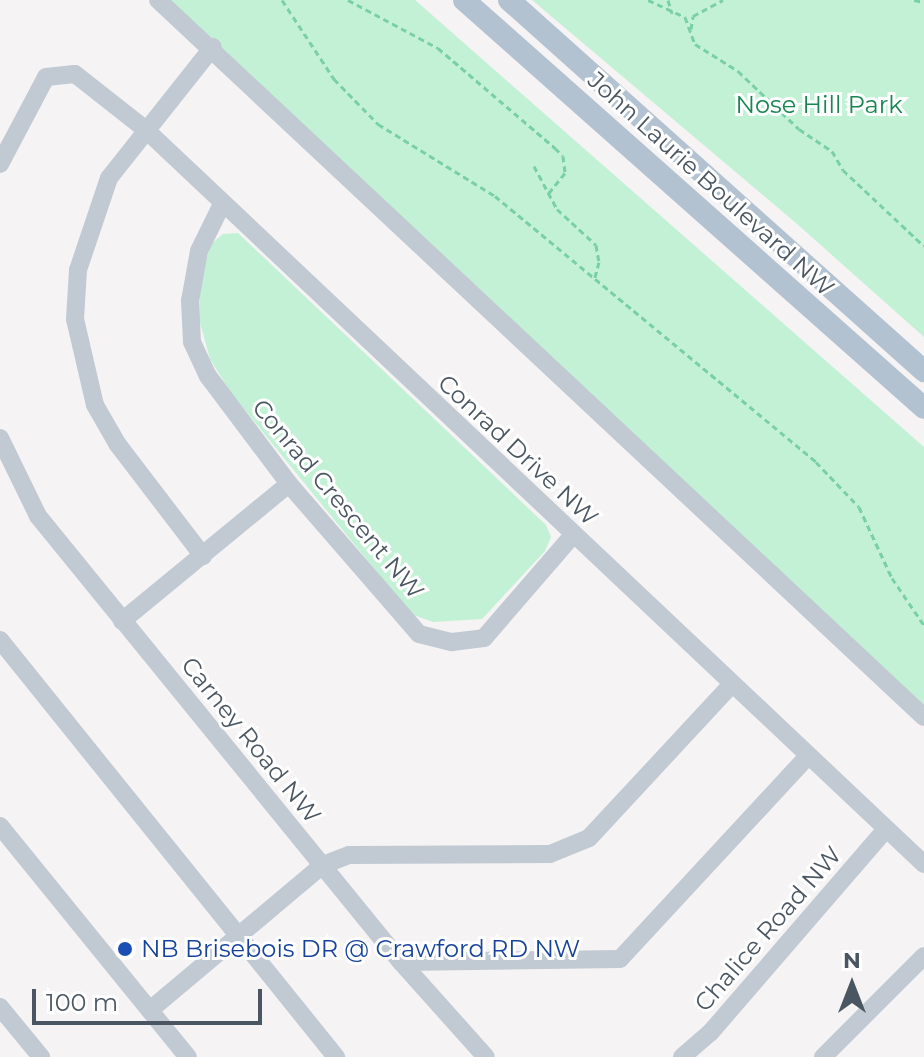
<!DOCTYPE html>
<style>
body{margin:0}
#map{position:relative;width:924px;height:1057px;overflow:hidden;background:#f5f3f3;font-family:Montserrat,sans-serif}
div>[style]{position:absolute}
.green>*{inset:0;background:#c3f1d5}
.path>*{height:3px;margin-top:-1.5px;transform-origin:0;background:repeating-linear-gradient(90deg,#7ad0a6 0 6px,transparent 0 10px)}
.minor>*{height:18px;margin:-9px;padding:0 9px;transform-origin:9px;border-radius:9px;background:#c1cad2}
.major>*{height:22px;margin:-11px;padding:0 11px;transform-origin:11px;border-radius:11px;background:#b3c2d1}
.dots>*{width:22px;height:22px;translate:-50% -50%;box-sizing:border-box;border:4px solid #fff;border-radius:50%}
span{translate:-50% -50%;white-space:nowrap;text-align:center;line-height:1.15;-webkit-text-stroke:6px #fff;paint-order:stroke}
.park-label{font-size:24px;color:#17864f}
.street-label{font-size:24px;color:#4a5661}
.transit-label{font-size:24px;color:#164399}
.left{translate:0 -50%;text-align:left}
.north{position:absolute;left:812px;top:945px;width:80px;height:80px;-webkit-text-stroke:6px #fff;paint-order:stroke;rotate:0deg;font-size:22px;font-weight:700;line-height:32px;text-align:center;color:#4a5661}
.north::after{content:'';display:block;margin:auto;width:28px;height:36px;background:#4a5661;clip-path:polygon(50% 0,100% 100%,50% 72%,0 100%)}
.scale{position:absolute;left:32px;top:989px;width:230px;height:36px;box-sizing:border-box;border:4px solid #4a5661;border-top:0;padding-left:10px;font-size:24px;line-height:28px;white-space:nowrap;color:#4a5661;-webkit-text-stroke:6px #fff;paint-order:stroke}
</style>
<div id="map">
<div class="green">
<i style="clip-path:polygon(167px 0,415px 0,924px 447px,924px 710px)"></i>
<i style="clip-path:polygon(532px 0,924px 0,924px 337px,796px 223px)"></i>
<i style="clip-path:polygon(238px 233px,546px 525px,551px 537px,545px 551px,482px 619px,433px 622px,411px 614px,231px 393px,210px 359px,199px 319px,200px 280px,211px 244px,223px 234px)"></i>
</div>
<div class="path">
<i style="left:282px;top:0;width:95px;rotate:56.6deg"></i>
<i style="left:334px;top:79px;width:63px;rotate:45.6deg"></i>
<i style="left:378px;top:124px;width:137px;rotate:31.6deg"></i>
<i style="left:495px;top:196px;width:417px;rotate:39.6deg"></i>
<i style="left:816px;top:462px;width:62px;rotate:46.3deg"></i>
<i style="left:859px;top:507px;width:78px;rotate:65.1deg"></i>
<i style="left:892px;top:578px;width:57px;rotate:55.8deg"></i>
<i style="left:348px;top:0;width:102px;rotate:28.1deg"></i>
<i style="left:438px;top:48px;width:154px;rotate:40.5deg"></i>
<i style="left:555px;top:148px;width:11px;rotate:45deg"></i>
<i style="left:563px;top:156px;width:17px;rotate:83deg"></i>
<i style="left:565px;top:173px;width:28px;rotate:129deg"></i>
<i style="left:648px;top:0;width:41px;rotate:24.7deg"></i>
<i style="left:685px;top:17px;width:29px;rotate:70deg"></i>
<i style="left:695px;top:44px;width:51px;rotate:32.1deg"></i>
<i style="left:738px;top:71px;width:84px;rotate:43.6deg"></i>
<i style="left:799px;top:129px;width:40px;rotate:34deg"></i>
<i style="left:832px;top:151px;width:22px;rotate:60deg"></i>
<i style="left:843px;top:170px;width:111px;rotate:43.2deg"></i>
<i style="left:668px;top:0;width:14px;rotate:73deg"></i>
<i style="left:914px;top:0;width:10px;rotate:11deg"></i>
<i style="left:691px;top:29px;width:13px;rotate:-81deg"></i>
<i style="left:693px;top:16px;width:34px;rotate:-28deg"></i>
<i style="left:534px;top:166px;width:49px;rotate:61.9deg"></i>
<i style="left:557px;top:209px;width:53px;rotate:42.7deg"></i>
<i style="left:596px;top:245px;width:17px;rotate:80deg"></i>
<i style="left:599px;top:262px;width:16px;rotate:105deg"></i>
</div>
<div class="minor">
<i style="left:158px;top:0;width:1049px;rotate:43.11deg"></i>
<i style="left:0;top:164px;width:98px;rotate:-62.1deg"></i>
<i style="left:46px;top:77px;width:29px;rotate:-6deg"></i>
<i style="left:75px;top:74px;width:89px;rotate:38.2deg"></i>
<i style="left:145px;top:129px;width:1071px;rotate:43.34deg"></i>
<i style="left:222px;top:204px;width:52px;rotate:116.1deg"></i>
<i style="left:199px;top:251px;width:51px;rotate:100.2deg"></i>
<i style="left:190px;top:301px;width:41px;rotate:87.2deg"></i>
<i style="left:192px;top:342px;width:38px;rotate:65deg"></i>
<i style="left:208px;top:376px;width:135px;rotate:53.1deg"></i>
<i style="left:289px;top:484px;width:198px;rotate:49.1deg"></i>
<i style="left:419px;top:634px;width:34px;rotate:14deg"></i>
<i style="left:452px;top:642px;width:32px;rotate:-7deg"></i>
<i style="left:484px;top:638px;width:136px;rotate:-49.2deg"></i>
<i style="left:0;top:438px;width:87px;rotate:64deg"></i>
<i style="left:38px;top:516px;width:575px;rotate:50.86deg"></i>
<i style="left:401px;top:962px;width:127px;rotate:48.2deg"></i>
<i style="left:203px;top:556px;width:140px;rotate:-127.4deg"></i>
<i style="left:118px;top:445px;width:46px;rotate:-119.9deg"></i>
<i style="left:95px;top:405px;width:88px;rotate:-103.1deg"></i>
<i style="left:75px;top:319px;width:49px;rotate:-86.5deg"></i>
<i style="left:78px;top:270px;width:97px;rotate:-71.4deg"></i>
<i style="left:109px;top:178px;width:167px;rotate:-51.6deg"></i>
<i style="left:122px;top:621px;width:216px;rotate:-39.4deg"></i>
<i style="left:0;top:640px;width:536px;rotate:51.14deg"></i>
<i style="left:0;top:826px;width:298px;rotate:50.9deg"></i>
<i style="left:401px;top:962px;width:219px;rotate:-0.8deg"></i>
<i style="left:620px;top:959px;width:277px;rotate:-47.2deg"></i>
<i style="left:0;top:1007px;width:65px;rotate:50.6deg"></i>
<i style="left:150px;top:1010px;width:226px;rotate:-40deg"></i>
<i style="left:323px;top:865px;width:28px;rotate:-21deg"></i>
<i style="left:349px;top:855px;width:201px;rotate:-0.3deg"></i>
<i style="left:550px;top:854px;width:42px;rotate:-22.3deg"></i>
<i style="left:589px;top:838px;width:210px;rotate:-47.1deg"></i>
<i style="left:682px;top:1057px;width:37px;rotate:-41deg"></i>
<i style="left:710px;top:1033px;width:269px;rotate:-49.2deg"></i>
<i style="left:823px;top:1057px;width:143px;rotate:-45deg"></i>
</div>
<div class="major">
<i style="left:464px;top:0;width:615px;rotate:41.57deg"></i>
<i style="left:509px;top:0;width:557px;rotate:41.8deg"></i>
</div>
<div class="dots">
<i style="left:125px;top:949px;background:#1a4fb4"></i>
</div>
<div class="park-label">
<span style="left:819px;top:105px">Nose Hill Park</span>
</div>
<div class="street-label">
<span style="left:711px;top:184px;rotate:42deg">John Laurie Boulevard NW</span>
<span style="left:518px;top:450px;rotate:43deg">Conrad Drive NW</span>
<span style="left:338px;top:499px;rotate:50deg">Conrad Crescent NW</span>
<span style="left:251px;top:740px;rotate:51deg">Carney Road NW</span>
<span style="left:768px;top:929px;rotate:-49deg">Chalice Road NW</span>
</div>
<div class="transit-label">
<span class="left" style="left:141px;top:949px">NB Brisebois DR @ Crawford RD NW</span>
</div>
<div class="north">N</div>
<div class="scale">100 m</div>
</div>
